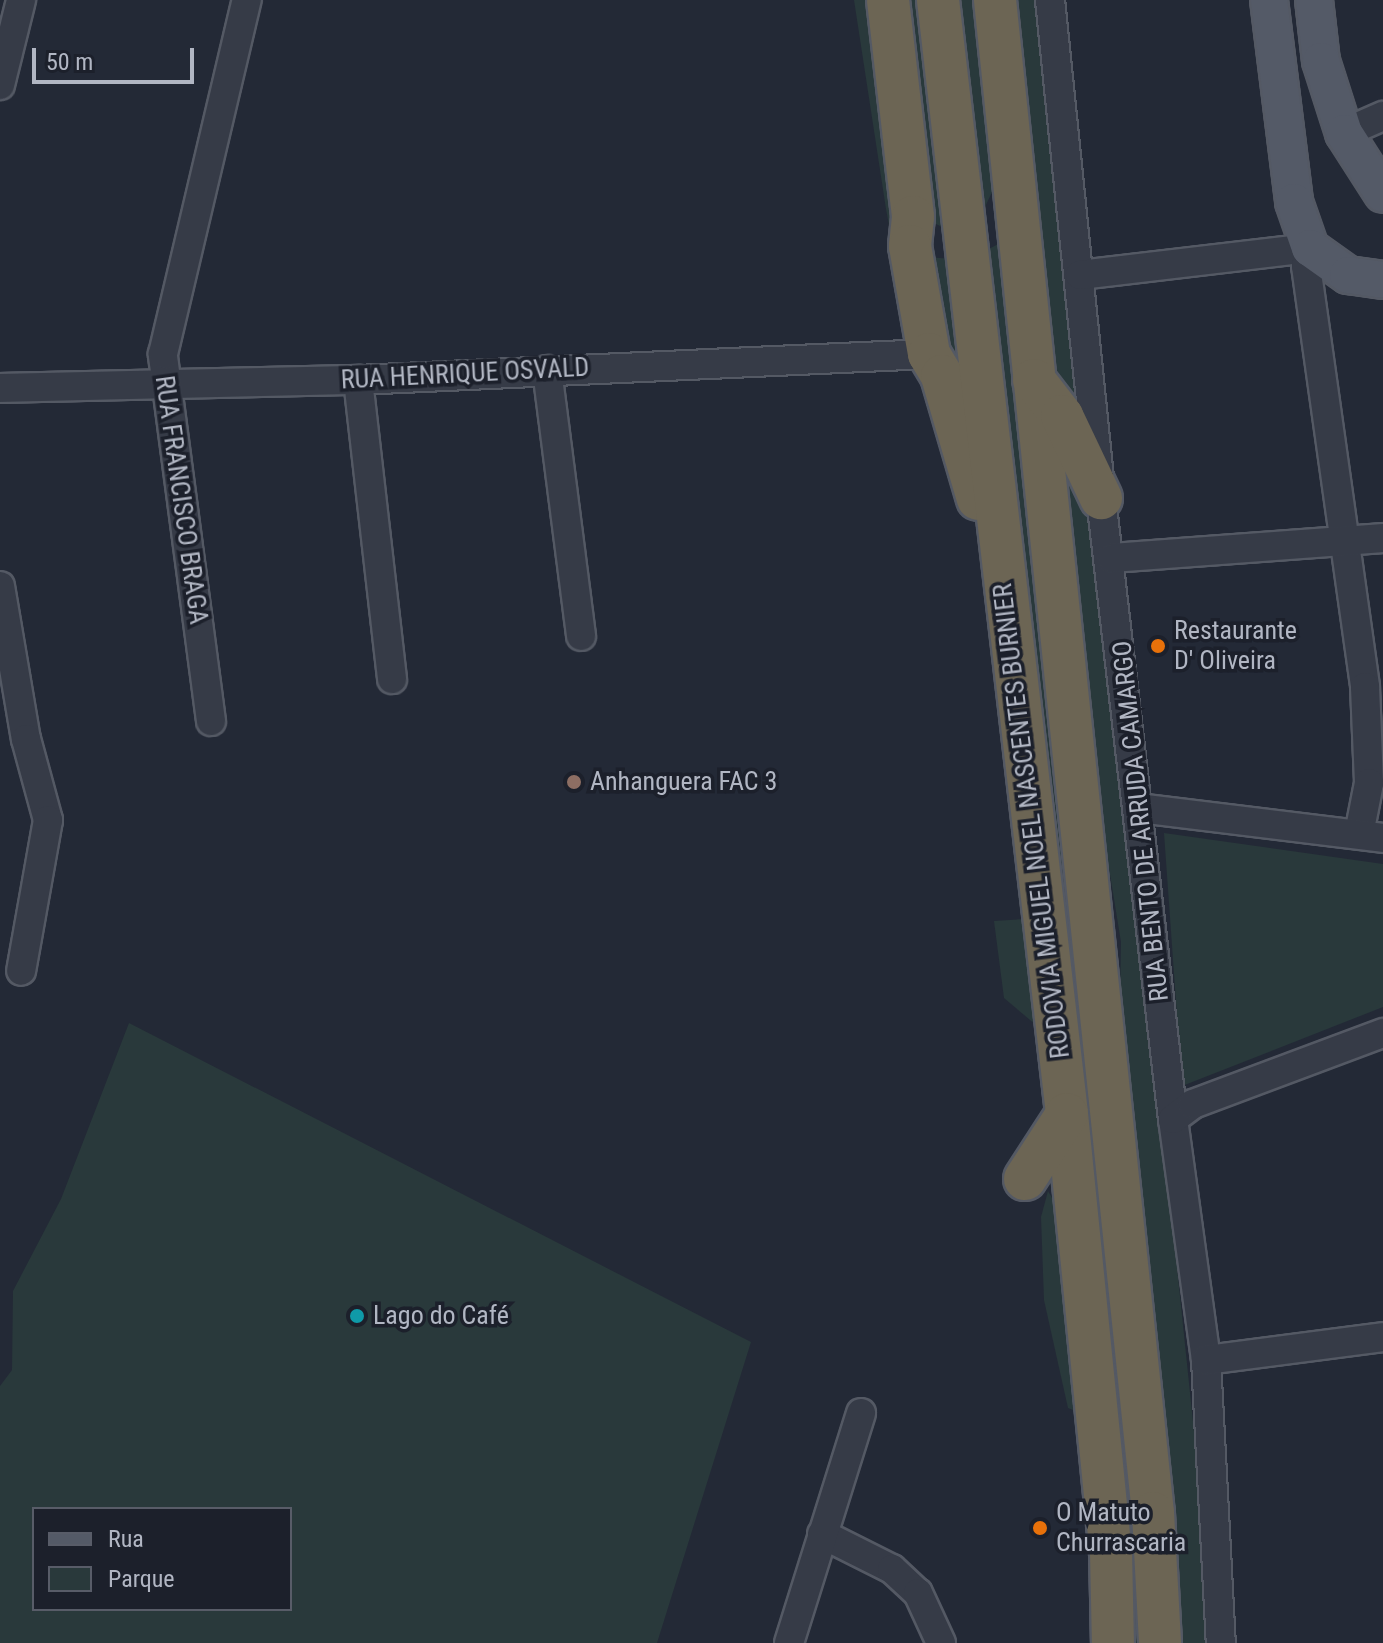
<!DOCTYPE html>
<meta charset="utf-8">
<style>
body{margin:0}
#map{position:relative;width:1383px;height:1643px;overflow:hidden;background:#232936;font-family:"Roboto Condensed",sans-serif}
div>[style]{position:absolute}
.green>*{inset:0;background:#29393b}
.roads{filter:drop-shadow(2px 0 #545964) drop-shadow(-2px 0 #545964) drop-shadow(0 2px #545964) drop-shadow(0 -2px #545964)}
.minor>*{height:28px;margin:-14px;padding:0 14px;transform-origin:14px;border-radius:14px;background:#363b47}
.major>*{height:36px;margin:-18px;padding:0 18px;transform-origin:18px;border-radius:18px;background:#545a67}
.highway>*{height:42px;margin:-21px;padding:0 21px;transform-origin:21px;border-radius:21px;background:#6c6554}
.dots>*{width:22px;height:22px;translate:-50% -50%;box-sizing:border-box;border:4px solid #1c202b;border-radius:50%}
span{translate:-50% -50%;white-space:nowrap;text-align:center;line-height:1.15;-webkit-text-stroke:7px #1c202b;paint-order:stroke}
.street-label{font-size:26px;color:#b1b6c3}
.poi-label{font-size:26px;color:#b1b6c3}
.left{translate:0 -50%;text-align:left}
.legend{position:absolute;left:32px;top:1507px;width:260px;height:104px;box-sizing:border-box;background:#1c202b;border:2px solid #585c68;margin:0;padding:10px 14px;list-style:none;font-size:24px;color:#b1b6c3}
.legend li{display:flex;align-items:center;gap:16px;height:40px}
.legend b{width:40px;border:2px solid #585c68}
.scale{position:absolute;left:32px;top:48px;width:162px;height:36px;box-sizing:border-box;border:4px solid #b1b6c3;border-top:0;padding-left:10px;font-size:24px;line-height:28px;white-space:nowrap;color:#b1b6c3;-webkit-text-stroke:6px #1c202b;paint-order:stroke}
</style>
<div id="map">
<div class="green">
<i style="clip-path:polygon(854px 0,876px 0,909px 331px,886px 209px)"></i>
<i style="clip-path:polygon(898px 0,924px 0,944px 228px,930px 221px)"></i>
<i style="clip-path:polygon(956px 0,975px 0,993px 190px,984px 209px)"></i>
<i style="clip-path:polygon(1011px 0,1043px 0,1082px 400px,1075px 404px,1049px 374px)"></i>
<i style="clip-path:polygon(1002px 242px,1041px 654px,1145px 1643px,1128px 1643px,985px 251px)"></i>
<i style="clip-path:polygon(926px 257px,954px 259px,961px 397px)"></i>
<i style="clip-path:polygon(1062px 436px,1095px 525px,1110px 702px,1136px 871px,1210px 1586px,1208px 1643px,1180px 1643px,1176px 1523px,1120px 998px,1121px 942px,1087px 733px,1078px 654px,1078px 575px,1058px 483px)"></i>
<i style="clip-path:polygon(1164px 833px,1383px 864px,1383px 1007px,1182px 1086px)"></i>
<i style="clip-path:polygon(1024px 919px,1036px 1025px,1004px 998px,994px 921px)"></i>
<i style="clip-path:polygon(evenodd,129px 1023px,751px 1342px,657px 1643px,0 1643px,0 1386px,12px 1370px,13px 1291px,61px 1199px,129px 1023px,34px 1509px,290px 1509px,290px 1609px,34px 1609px,34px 1509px)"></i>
<i style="clip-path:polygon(1048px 1191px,1058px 1208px,1078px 1412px,1068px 1408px,1044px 1300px,1041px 1217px)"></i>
</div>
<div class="roads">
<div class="minor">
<i style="left:1050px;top:0;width:501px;rotate:84.15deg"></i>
<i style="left:1101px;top:498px;width:625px;rotate:83.39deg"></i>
<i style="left:1173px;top:1119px;width:243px;rotate:82.2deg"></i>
<i style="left:1206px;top:1360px;width:283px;rotate:87deg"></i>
<i style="left:0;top:85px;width:88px;rotate:-76.1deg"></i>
<i style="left:1344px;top:133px;width:43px;rotate:-23.6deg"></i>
<i style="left:1080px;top:275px;width:232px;rotate:-6.7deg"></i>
<i style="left:1310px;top:248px;width:18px;rotate:103deg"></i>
<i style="left:1306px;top:266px;width:425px;rotate:82deg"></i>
<i style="left:1365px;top:687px;width:96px;rotate:87.6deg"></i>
<i style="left:1369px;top:783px;width:52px;rotate:101.1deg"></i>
<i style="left:547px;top:370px;width:268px;rotate:82.7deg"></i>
<i style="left:358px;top:380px;width:301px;rotate:83.5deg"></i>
<i style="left:0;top:388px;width:358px;rotate:-1.3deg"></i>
<i style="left:358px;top:380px;width:572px;rotate:-2.61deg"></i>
<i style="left:1112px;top:558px;width:272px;rotate:-4.2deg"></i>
<i style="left:0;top:586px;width:155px;rotate:80.4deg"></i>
<i style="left:26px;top:739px;width:84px;rotate:74.8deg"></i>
<i style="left:48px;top:820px;width:153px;rotate:100.1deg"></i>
<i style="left:211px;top:721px;width:370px;rotate:-97.5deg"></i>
<i style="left:163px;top:354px;width:364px;rotate:-76.7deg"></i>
<i style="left:1139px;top:808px;width:246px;rotate:7deg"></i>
<i style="left:1173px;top:1119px;width:25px;rotate:-37deg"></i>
<i style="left:1193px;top:1104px;width:203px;rotate:-20.5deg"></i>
<i style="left:1206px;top:1360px;width:178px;rotate:-7.4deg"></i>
<i style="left:822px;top:1534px;width:78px;rotate:26.6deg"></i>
<i style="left:892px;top:1569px;width:35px;rotate:43deg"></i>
<i style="left:918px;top:1593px;width:55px;rotate:65.3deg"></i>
<i style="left:789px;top:1643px;width:241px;rotate:-72.6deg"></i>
</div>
<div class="major">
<i style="left:1269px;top:0;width:204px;rotate:82.9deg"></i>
<i style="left:1294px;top:202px;width:49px;rotate:70.8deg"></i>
<i style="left:1310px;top:248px;width:47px;rotate:35.4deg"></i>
<i style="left:1348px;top:275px;width:35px;rotate:8deg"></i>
<i style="left:1314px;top:0;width:61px;rotate:83.5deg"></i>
<i style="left:1321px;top:61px;width:76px;rotate:72.3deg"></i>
<i style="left:1344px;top:133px;width:72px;rotate:57.4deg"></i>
</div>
<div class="highway">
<i style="left:888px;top:0;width:218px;rotate:83.4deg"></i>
<i style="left:913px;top:217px;width:29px;rotate:96deg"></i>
<i style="left:910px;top:246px;width:110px;rotate:80deg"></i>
<i style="left:929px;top:354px;width:26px;rotate:59deg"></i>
<i style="left:942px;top:376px;width:128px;rotate:73.7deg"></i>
<i style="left:938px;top:0;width:1121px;rotate:83.39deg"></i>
<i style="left:1067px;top:1114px;width:439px;rotate:84.3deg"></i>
<i style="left:1111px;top:1551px;width:92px;rotate:88.8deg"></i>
<i style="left:995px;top:0;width:1521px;rotate:84.04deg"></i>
<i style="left:1153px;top:1513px;width:130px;rotate:86.9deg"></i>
<i style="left:1034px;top:380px;width:46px;rotate:52.1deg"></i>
<i style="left:1062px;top:416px;width:91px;rotate:64.6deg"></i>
<i style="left:1025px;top:1179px;width:77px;rotate:-57.1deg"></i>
</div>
</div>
<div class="dots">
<i style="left:1158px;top:646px;background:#e8710a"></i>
<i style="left:574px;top:782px;background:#8d6e63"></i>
<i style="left:357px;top:1316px;background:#0f9aa8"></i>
<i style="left:1040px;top:1528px;background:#e8710a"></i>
</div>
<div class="street-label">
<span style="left:465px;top:374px;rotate:-3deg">RUA HENRIQUE OSVALD</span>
<span style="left:181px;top:500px;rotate:82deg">RUA FRANCISCO BRAGA</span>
<span style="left:1032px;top:821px;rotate:-97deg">RODOVIA MIGUEL NOEL NASCENTES BURNIER</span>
<span style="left:1141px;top:821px;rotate:-96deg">RUA BENTO DE ARRUDA CAMARGO</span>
</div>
<div class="poi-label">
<span class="left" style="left:1174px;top:646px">Restaurante<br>D' Oliveira</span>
<span class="left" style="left:590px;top:782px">Anhanguera FAC 3</span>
<span class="left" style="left:373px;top:1316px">Lago do Café</span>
<span class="left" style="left:1056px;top:1528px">O Matuto<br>Churrascaria</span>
</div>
<ul class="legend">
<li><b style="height:10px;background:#545a67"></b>Rua</li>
<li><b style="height:22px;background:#29393b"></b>Parque</li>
</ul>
<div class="scale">50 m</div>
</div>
